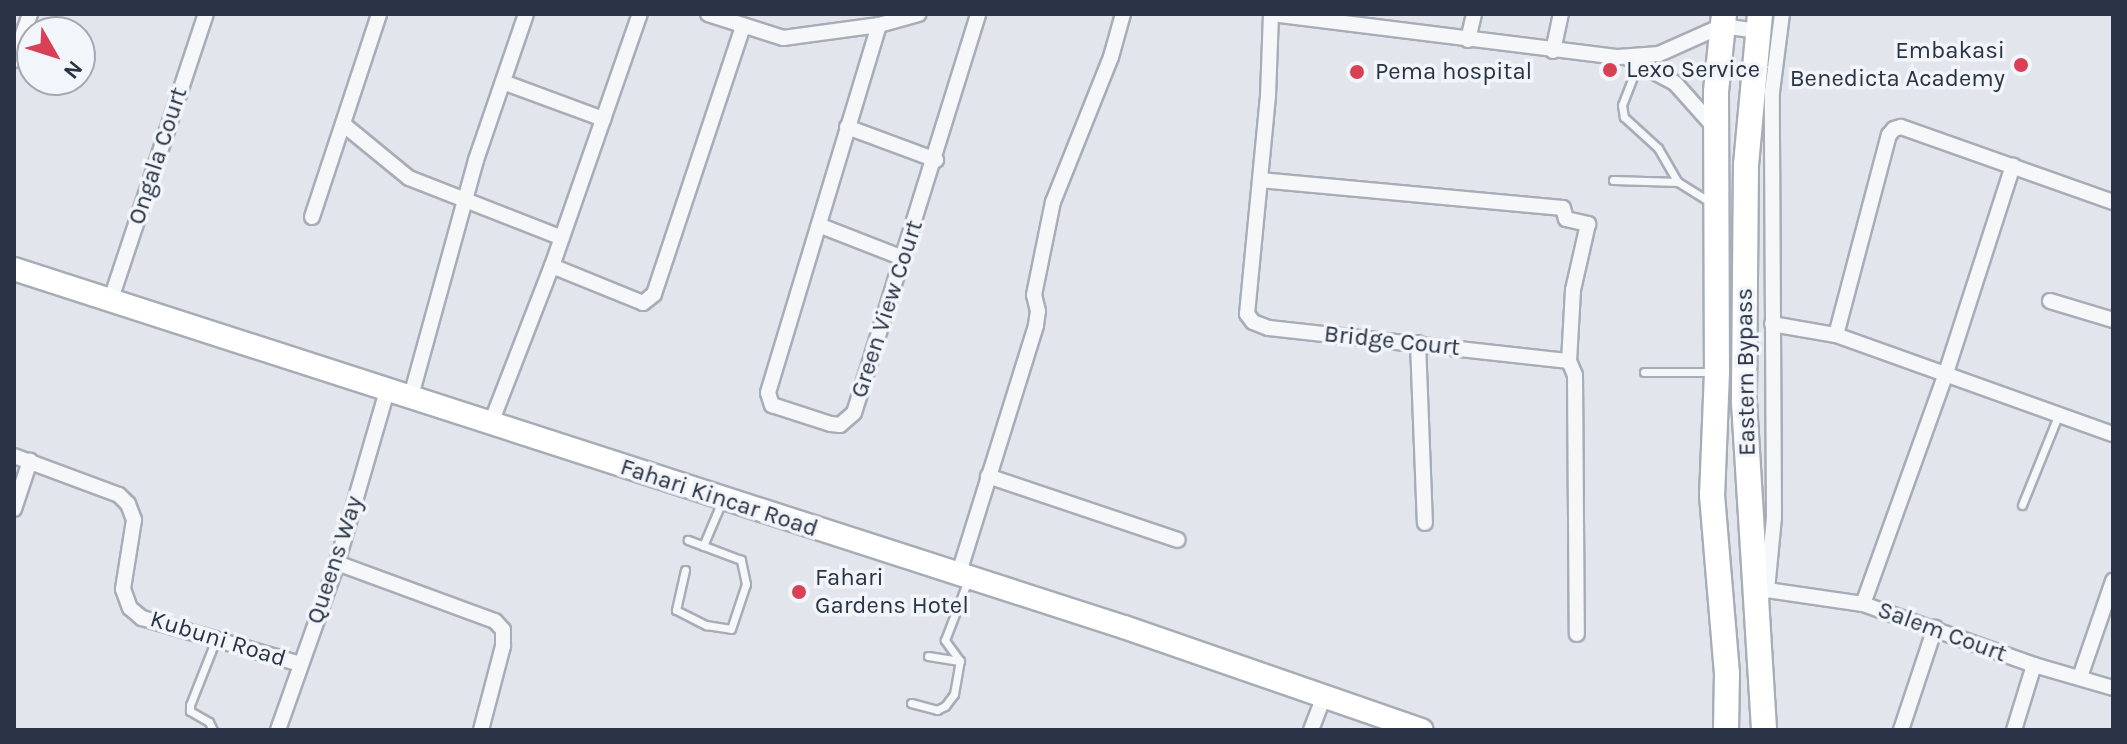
<!DOCTYPE html>
<style>
body{margin:0}
#map{position:relative;width:2127px;height:744px;overflow:hidden;background:#e2e6ec;font-family:Karla,sans-serif}
div>[style]{position:absolute}
.roads{filter:drop-shadow(2px 0 #a7adb7) drop-shadow(-2px 0 #a7adb7) drop-shadow(0 2px #a7adb7) drop-shadow(0 -2px #a7adb7)}
.lane>*{height:7px;margin:-3.5px;padding:0 3.5px;transform-origin:3.5px;border-radius:3.5px;background:#f5f7f9}
.street>*{height:14px;margin:-7px;padding:0 7px;transform-origin:7px;border-radius:7px;background:#f5f7f9}
.secondary>*{height:22px;margin:-11px;padding:0 11px;transform-origin:11px;border-radius:11px;background:#fff}
.primary>*{height:24px;margin:-12px;padding:0 12px;transform-origin:12px;border-radius:12px;background:#fff}
.dots>*{width:22px;height:22px;translate:-50% -50%;box-sizing:border-box;border:4px solid #f2f5f9;border-radius:50%}
span{translate:-50% -50%;white-space:nowrap;text-align:center;line-height:1.15;-webkit-text-stroke:7px #f2f5f9;paint-order:stroke}
.poi-label{font-size:24px;color:#293345}
.right{translate:-100% -50%;text-align:right}
.left{translate:0 -50%;text-align:left}
.street-label{font-size:24px;color:#293345}
.frame{position:absolute;inset:0;border:16px solid #293345;pointer-events:none}
.north{position:absolute;left:16px;top:16px;width:80px;height:80px;box-sizing:border-box;background:#f2f5f9;border:2px solid #a2a7b1;border-radius:50%;rotate:129deg;font-size:22px;font-weight:700;line-height:32px;text-align:center;color:#293345}
.north::after{content:'';display:block;margin:auto;width:28px;height:36px;background:#d84056;clip-path:polygon(50% 0,100% 100%,50% 72%,0 100%)}
</style>
<div id="map">
<div class="roads">
<div class="lane">
<i style="left:1638px;top:64px;width:44px;rotate:111.3deg"></i>
<i style="left:1622px;top:105px;width:12px;rotate:81deg"></i>
<i style="left:1624px;top:117px;width:46px;rotate:42.4deg"></i>
<i style="left:1658px;top:148px;width:39px;rotate:60deg"></i>
<i style="left:1613px;top:180px;width:65px;rotate:1.8deg"></i>
<i style="left:1678px;top:182px;width:40px;rotate:32deg"></i>
<i style="left:1644px;top:372px;width:70px"></i>
<i style="left:2022px;top:505px;width:96px;rotate:-68deg"></i>
<i style="left:703px;top:546px;width:49px;rotate:-67.1deg"></i>
<i style="left:685px;top:570px;width:41px;rotate:102.7deg"></i>
<i style="left:676px;top:610px;width:34px;rotate:27deg"></i>
<i style="left:706px;top:625px;width:25px;rotate:9deg"></i>
<i style="left:731px;top:629px;width:47px;rotate:-71.6deg"></i>
<i style="left:746px;top:584px;width:25px;rotate:-102deg"></i>
<i style="left:741px;top:560px;width:57px;rotate:-159.3deg"></i>
<i style="left:928px;top:656px;width:32px;rotate:9deg"></i>
<i style="left:911px;top:703px;width:27px;rotate:15deg"></i>
<i style="left:937px;top:710px;width:9px;rotate:-27deg"></i>
<i style="left:945px;top:706px;width:15px;rotate:-53deg"></i>
<i style="left:954px;top:694px;width:34px;rotate:-80deg"></i>
<i style="left:960px;top:661px;width:26px;rotate:-126deg"></i>
<i style="left:945px;top:640px;width:64px;rotate:-69deg"></i>
<i style="left:213px;top:730px;width:9px;rotate:-117deg"></i>
<i style="left:209px;top:722px;width:22px;rotate:-150deg"></i>
<i style="left:190px;top:711px;width:6px;rotate:-90deg"></i>
<i style="left:190px;top:705px;width:71px;rotate:-68.5deg"></i>
</div>
<div class="street">
<i style="left:708px;top:14px;width:79px;rotate:17.7deg"></i>
<i style="left:783px;top:38px;width:97px;rotate:-7.7deg"></i>
<i style="left:879px;top:25px;width:41px;rotate:-15.4deg"></i>
<i style="left:1271px;top:14px;width:82px;rotate:92.1deg"></i>
<i style="left:1268px;top:96px;width:219px;rotate:95.5deg"></i>
<i style="left:1247px;top:314px;width:10px;rotate:53deg"></i>
<i style="left:1253px;top:322px;width:17px;rotate:21deg"></i>
<i style="left:1269px;top:328px;width:302px;rotate:6.3deg"></i>
<i style="left:1569px;top:361px;width:15px;rotate:67deg"></i>
<i style="left:1575px;top:375px;width:259px;rotate:89.6deg"></i>
<i style="left:1272px;top:14px;width:349px;rotate:7.1deg"></i>
<i style="left:1618px;top:57px;width:41px;rotate:-4.2deg"></i>
<i style="left:1659px;top:54px;width:69px;rotate:-24deg"></i>
<i style="left:1722px;top:26px;width:36px;rotate:8deg"></i>
<i style="left:879px;top:25px;width:384px;rotate:106.8deg"></i>
<i style="left:768px;top:393px;width:13px;rotate:72deg"></i>
<i style="left:772px;top:405px;width:62px;rotate:17.9deg"></i>
<i style="left:831px;top:424px;width:9px;rotate:6deg"></i>
<i style="left:840px;top:425px;width:18px;rotate:-41deg"></i>
<i style="left:854px;top:413px;width:418px;rotate:-72.7deg"></i>
<i style="left:1468px;top:40px;width:27px;rotate:-77deg"></i>
<i style="left:1553px;top:51px;width:38px;rotate:-78deg"></i>
<i style="left:1626px;top:57px;width:55px;rotate:28deg"></i>
<i style="left:1675px;top:83px;width:62px;rotate:48.3deg"></i>
<i style="left:14px;top:60px;width:49px;rotate:-70.8deg"></i>
<i style="left:503px;top:82px;width:107px;rotate:20.3deg"></i>
<i style="left:343px;top:124px;width:85px;rotate:39.3deg"></i>
<i style="left:409px;top:178px;width:164px;rotate:21.4deg"></i>
<i style="left:847px;top:127px;width:95px;rotate:20.3deg"></i>
<i style="left:1260px;top:180px;width:304px;rotate:5.3deg"></i>
<i style="left:1563px;top:208px;width:11px;rotate:75deg"></i>
<i style="left:1566px;top:219px;width:23px;rotate:13deg"></i>
<i style="left:1588px;top:224px;width:68px;rotate:102.8deg"></i>
<i style="left:1573px;top:290px;width:71px;rotate:93.2deg"></i>
<i style="left:312px;top:217px;width:214px;rotate:-71.7deg"></i>
<i style="left:821px;top:226px;width:88px;rotate:21.3deg"></i>
<i style="left:552px;top:266px;width:98px;rotate:22.1deg"></i>
<i style="left:643px;top:303px;width:14px;rotate:-39deg"></i>
<i style="left:654px;top:294px;width:281px;rotate:-71.6deg"></i>
<i style="left:111px;top:299px;width:300px;rotate:-71.6deg"></i>
<i style="left:2050px;top:301px;width:66px;rotate:16.8deg"></i>
<i style="left:1772px;top:324px;width:65px;rotate:9.8deg"></i>
<i style="left:1836px;top:335px;width:294px;rotate:19.7deg"></i>
<i style="left:1836px;top:335px;width:207px;rotate:-75.2deg"></i>
<i style="left:1889px;top:135px;width:8px;rotate:-50deg"></i>
<i style="left:1894px;top:129px;width:7px;rotate:-16deg"></i>
<i style="left:1901px;top:127px;width:225px;rotate:19.5deg"></i>
<i style="left:1418px;top:343px;width:180px;rotate:87.8deg"></i>
<i style="left:411px;top:396px;width:245px;rotate:-74.6deg"></i>
<i style="left:476px;top:160px;width:154px;rotate:-71.1deg"></i>
<i style="left:491px;top:423px;width:168px;rotate:-68.8deg"></i>
<i style="left:552px;top:266px;width:267px;rotate:-70.8deg"></i>
<i style="left:14px;top:456px;width:112px;rotate:20.4deg"></i>
<i style="left:119px;top:495px;width:13px;rotate:45deg"></i>
<i style="left:128px;top:504px;width:17px;rotate:69deg"></i>
<i style="left:134px;top:520px;width:70px;rotate:99.1deg"></i>
<i style="left:123px;top:589px;width:20px;rotate:70deg"></i>
<i style="left:130px;top:608px;width:16px;rotate:40deg"></i>
<i style="left:142px;top:618px;width:165px;rotate:16.2deg"></i>
<i style="left:988px;top:476px;width:200px;rotate:18.6deg"></i>
<i style="left:14px;top:509px;width:51px;rotate:-71.6deg"></i>
<i style="left:337px;top:563px;width:168px;rotate:20.2deg"></i>
<i style="left:495px;top:621px;width:12px;rotate:48deg"></i>
<i style="left:503px;top:630px;width:16px;rotate:90deg"></i>
<i style="left:503px;top:646px;width:87px;rotate:104.7deg"></i>
<i style="left:958px;top:576px;width:263px;rotate:-72.7deg"></i>
<i style="left:1036px;top:325px;width:14px;rotate:-82deg"></i>
<i style="left:1038px;top:311px;width:16px;rotate:-104deg"></i>
<i style="left:1034px;top:295px;width:95px;rotate:-78.5deg"></i>
<i style="left:1053px;top:202px;width:156px;rotate:-68.2deg"></i>
<i style="left:1111px;top:57px;width:45px;rotate:-74.4deg"></i>
<i style="left:1767px;top:590px;width:97px;rotate:8.3deg"></i>
<i style="left:1863px;top:604px;width:182px;rotate:19.6deg"></i>
<i style="left:2034px;top:665px;width:82px;rotate:16.2deg"></i>
<i style="left:1757px;top:598px;width:13px;rotate:-39deg"></i>
<i style="left:1767px;top:590px;width:73px;rotate:-84.5deg"></i>
<i style="left:1774px;top:517px;width:425px;rotate:-90.3deg"></i>
<i style="left:1772px;top:92px;width:79px;rotate:-82.7deg"></i>
<i style="left:1863px;top:604px;width:245px;rotate:-70.2deg"></i>
<i style="left:1946px;top:373px;width:218px;rotate:-72.1deg"></i>
<i style="left:2080px;top:677px;width:102px;rotate:-71deg"></i>
<i style="left:278px;top:730px;width:177px;rotate:-70.5deg"></i>
<i style="left:337px;top:563px;width:182px;rotate:-73.8deg"></i>
<i style="left:1311px;top:730px;width:36px;rotate:-69deg"></i>
<i style="left:1901px;top:730px;width:108px;rotate:-71.6deg"></i>
<i style="left:2014px;top:730px;width:68px;rotate:-72.9deg"></i>
</div>
<div class="secondary">
<i style="left:14px;top:269px;width:1166px;rotate:17.88deg"></i>
<i style="left:1124px;top:627px;width:315px;rotate:19.1deg"></i>
</div>
<div class="primary">
<i style="left:1724px;top:14px;width:78px;rotate:95.9deg"></i>
<i style="left:1716px;top:92px;width:280px;rotate:89.8deg"></i>
<i style="left:1717px;top:372px;width:123px;rotate:92.3deg"></i>
<i style="left:1712px;top:495px;width:179px;rotate:85.2deg"></i>
<i style="left:1727px;top:673px;width:57px;rotate:91deg"></i>
<i style="left:1760px;top:14px;width:151px;rotate:95.3deg"></i>
<i style="left:1746px;top:164px;width:238px;rotate:90.5deg"></i>
<i style="left:1744px;top:402px;width:329px;rotate:86.5deg"></i>
</div>
</div>
<div class="dots">
<i style="left:2021px;top:65px;background:#d84056"></i>
<i style="left:1610px;top:70px;background:#d84056"></i>
<i style="left:1357px;top:72px;background:#d84056"></i>
<i style="left:799px;top:592px;background:#d84056"></i>
</div>
<div class="poi-label">
<span class="right" style="left:2005px;top:65px">Embakasi<br>Benedicta Academy</span>
<span class="left" style="left:1626px;top:70px">Lexo Service</span>
<span class="left" style="left:1375px;top:72px">Pema hospital</span>
<span class="left" style="left:815px;top:592px">Fahari<br>Gardens Hotel</span>
</div>
<div class="street-label">
<span style="left:158px;top:156px;rotate:-72deg">Ongala Court</span>
<span style="left:887px;top:309px;rotate:-72deg">Green View Court</span>
<span style="left:1392px;top:341px;rotate:6deg">Bridge Court</span>
<span style="left:1746px;top:372px;rotate:-91deg">Eastern Bypass</span>
<span style="left:719px;top:498px;rotate:18deg">Fahari Kincar Road</span>
<span style="left:335px;top:560px;rotate:-72deg">Queens Way</span>
<span style="left:1942px;top:632px;rotate:20deg">Salem Court</span>
<span style="left:218px;top:639px;rotate:17deg">Kubuni Road</span>
</div>
<div class="frame"></div>
<div class="north">N</div>
</div>
